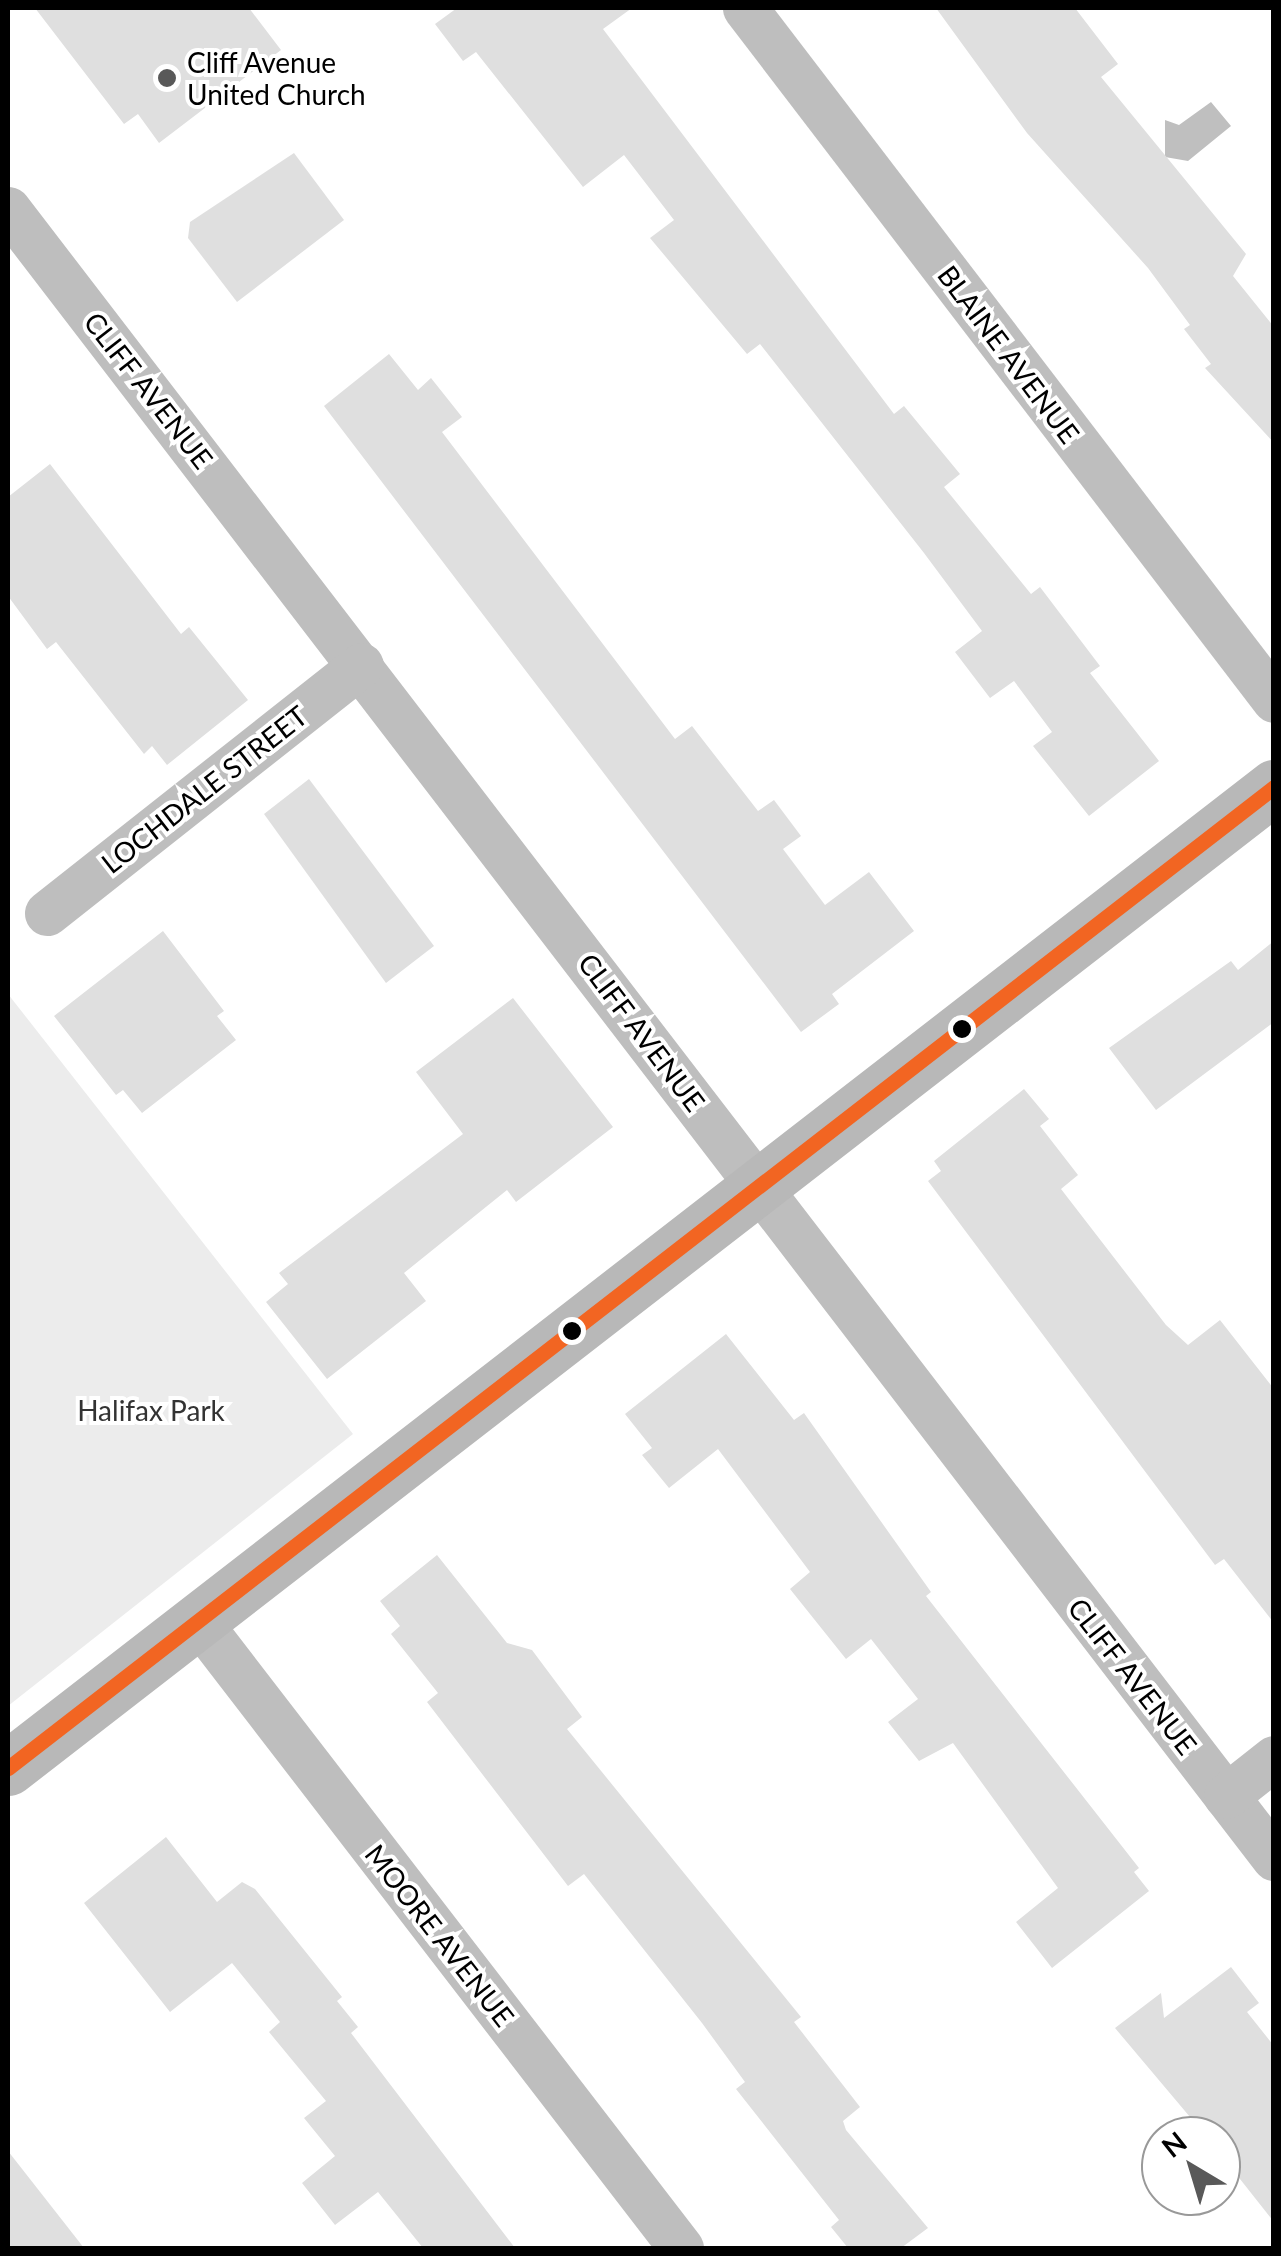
<!DOCTYPE html>
<style>
body{margin:0}
#map{position:relative;width:1281px;height:2256px;overflow:hidden;background:#fff;font-family:Lato,sans-serif}
div>[style]{position:absolute}
.green>*{inset:0;background:#ececec}
.water>*{inset:0;background:#bfbfbf}
.building>*{inset:0;background:#dfdfdf}
.street>*{height:45px;margin:-22.5px;padding:0 22.5px;transform-origin:22.5px;border-radius:22.5px;background:#bebebe}
.secondary>*{height:55px;margin:-27.5px;padding:0 27.5px;transform-origin:27.5px;border-radius:27.5px;background:#b8b8b8}
.bus-1>*{height:15px;margin:-7.5px;padding:0 7.5px;transform-origin:7.5px;border-radius:7.5px;background:#f26522}
.dots>*{width:28px;height:28px;translate:-50% -50%;box-sizing:border-box;border:5px solid #fff;border-radius:50%}
span{translate:-50% -50%;white-space:nowrap;text-align:center;line-height:1.15;-webkit-text-stroke:8px #fff;paint-order:stroke}
.poi-label{font-size:28px;color:#000}
.left{translate:0 -50%;text-align:left}
.street-label{font-size:28px;color:#000}
.park-label{font-size:28px;color:#333}
.frame{position:absolute;inset:0;border:10px solid #000;pointer-events:none}
.north{position:absolute;left:1141px;top:2116px;width:100px;height:100px;box-sizing:border-box;background:#fff;border:2px solid #999;border-radius:50%;rotate:322deg;font-size:28px;font-weight:700;line-height:40px;text-align:center;color:#000}
.north::after{content:'';display:block;margin:auto;width:35px;height:45px;background:#595959;clip-path:polygon(50% 0,100% 100%,50% 72%,0 100%)}
</style>
<div id="map">
<div class="green">
<i style="clip-path:polygon(8px 994px,353px 1434px,8px 1706px)"></i>
</div>
<div class="water">
<i style="clip-path:polygon(1211px 102px,1231px 126px,1188px 161px,1165px 157px,1165px 120px,1179px 125px)"></i>
</div>
<div class="building">
<i style="clip-path:polygon(35px 8px,249px 8px,281px 50px,159px 143px,138px 114px,124px 124px)"></i>
<i style="clip-path:polygon(457px 8px,632px 8px,603px 29px,894px 414px,904px 406px,960px 474px,944px 487px,1031px 594px,1040px 587px,1100px 666px,1090px 673px,1159px 761px,1089px 816px,1033px 746px,1052px 732px,1014px 681px,990px 698px,955px 652px,982px 631px,924px 553px,760px 344px,747px 354px,650px 238px,674px 220px,624px 155px,583px 187px,476px 52px,463px 61px,435px 24px)"></i>
<i style="clip-path:polygon(936px 8px,1075px 8px,1118px 64px,1101px 77px,1246px 254px,1233px 276px,1274px 327px,1274px 443px,1205px 368px,1211px 364px,1184px 329px,1190px 325px,1148px 268px,1027px 133px)"></i>
<i style="clip-path:polygon(294px 153px,344px 220px,237px 302px,188px 238px,190px 222px)"></i>
<i style="clip-path:polygon(389px 354px,418px 390px,431px 378px,462px 417px,442px 432px,675px 739px,692px 726px,758px 811px,774px 800px,801px 836px,783px 849px,825px 905px,869px 872px,914px 931px,832px 994px,839px 1004px,801px 1032px,324px 406px)"></i>
<i style="clip-path:polygon(50px 464px,181px 634px,189px 627px,248px 700px,167px 765px,152px 746px,144px 754px,56px 642px,47px 649px,8px 596px,8px 497px)"></i>
<i style="clip-path:polygon(309px 779px,434px 946px,386px 983px,264px 814px)"></i>
<i style="clip-path:polygon(163px 931px,224px 1011px,217px 1016px,236px 1040px,142px 1113px,123px 1090px,116px 1095px,54px 1016px)"></i>
<i style="clip-path:polygon(1274px 941px,1274px 1022px,1156px 1110px,1109px 1048px,1231px 961px,1238px 970px)"></i>
<i style="clip-path:polygon(513px 998px,613px 1127px,516px 1202px,507px 1190px,404px 1273px,426px 1301px,327px 1379px,266px 1302px,288px 1284px,279px 1273px,463px 1134px,416px 1072px)"></i>
<i style="clip-path:polygon(1024px 1089px,1049px 1119px,1040px 1126px,1078px 1175px,1061px 1189px,1166px 1325px,1188px 1345px,1220px 1320px,1274px 1389px,1274px 1623px,1224px 1559px,1215px 1565px,928px 1181px,941px 1171px,934px 1161px)"></i>
<i style="clip-path:polygon(726px 1334px,794px 1420px,804px 1413px,931px 1592px,926px 1596px,1139px 1868px,1134px 1872px,1149px 1891px,1052px 1968px,1016px 1922px,1058px 1888px,953px 1743px,919px 1761px,888px 1722px,918px 1699px,871px 1639px,846px 1659px,790px 1589px,810px 1572px,718px 1449px,669px 1488px,642px 1455px,652px 1448px,625px 1414px)"></i>
<i style="clip-path:polygon(437px 1555px,507px 1643px,532px 1650px,582px 1717px,567px 1729px,801px 2017px,794px 2022px,860px 2107px,843px 2121px,846px 2130px,928px 2228px,901px 2248px,848px 2248px,831px 2227px,839px 2220px,736px 2089px,745px 2082px,702px 2023px,584px 1874px,568px 1886px,427px 1702px,438px 1693px,391px 1634px,400px 1626px,380px 1601px)"></i>
<i style="clip-path:polygon(166px 1837px,217px 1902px,242px 1882px,255px 1889px,342px 1997px,337px 2001px,358px 2027px,351px 2033px,515px 2248px,423px 2248px,378px 2192px,335px 2225px,302px 2183px,335px 2156px,304px 2118px,326px 2101px,269px 2032px,280px 2022px,232px 1963px,170px 2012px,84px 1903px)"></i>
<i style="clip-path:polygon(1231px 1967px,1259px 2003px,1247px 2012px,1274px 2046px,1274px 2222px,1221px 2155px,1221px 2136px,1206px 2136px,1115px 2028px,1161px 1993px,1164px 2018px)"></i>
<i style="clip-path:polygon(8px 2151px,84px 2248px,8px 2248px)"></i>
</div>
<div class="street">
<i style="left:745px;top:8px;width:871px;rotate:52.6deg"></i>
<i style="left:8px;top:209px;width:2079px;rotate:52.49deg"></i>
<i style="left:47px;top:913px;width:400px;rotate:-38.3deg"></i>
<i style="left:199px;top:1622px;width:790px;rotate:52.4deg"></i>
<i style="left:1226px;top:1796px;width:61px;rotate:-38.4deg"></i>
</div>
<div class="secondary">
<i style="left:8px;top:1768px;width:1602px;rotate:-37.77deg"></i>
</div>
<div class="bus-1">
<i style="left:8px;top:1768px;width:1602px;rotate:-37.77deg"></i>
</div>
<div class="dots">
<i style="left:167px;top:78px;background:#595959"></i>
<i style="left:962px;top:1029px;background:#000"></i>
<i style="left:572px;top:1331px;background:#000"></i>
</div>
<div class="poi-label">
<span class="left" style="left:187px;top:78px">Cliff Avenue<br>United Church</span>
</div>
<div class="street-label">
<span style="left:1009px;top:354px;rotate:53deg">BLAINE AVENUE</span>
<span style="left:149px;top:390px;rotate:52deg">CLIFF AVENUE</span>
<span style="left:204px;top:789px;rotate:-38deg">LOCHDALE STREET</span>
<span style="left:642px;top:1032px;rotate:53deg">CLIFF AVENUE</span>
<span style="left:1133px;top:1676px;rotate:52deg">CLIFF AVENUE</span>
<span style="left:440px;top:1935px;rotate:52deg">MOORE AVENUE</span>
</div>
<div class="park-label">
<span style="left:151px;top:1410px">Halifax Park</span>
</div>
<div class="frame"></div>
<div class="north">N</div>
</div>
